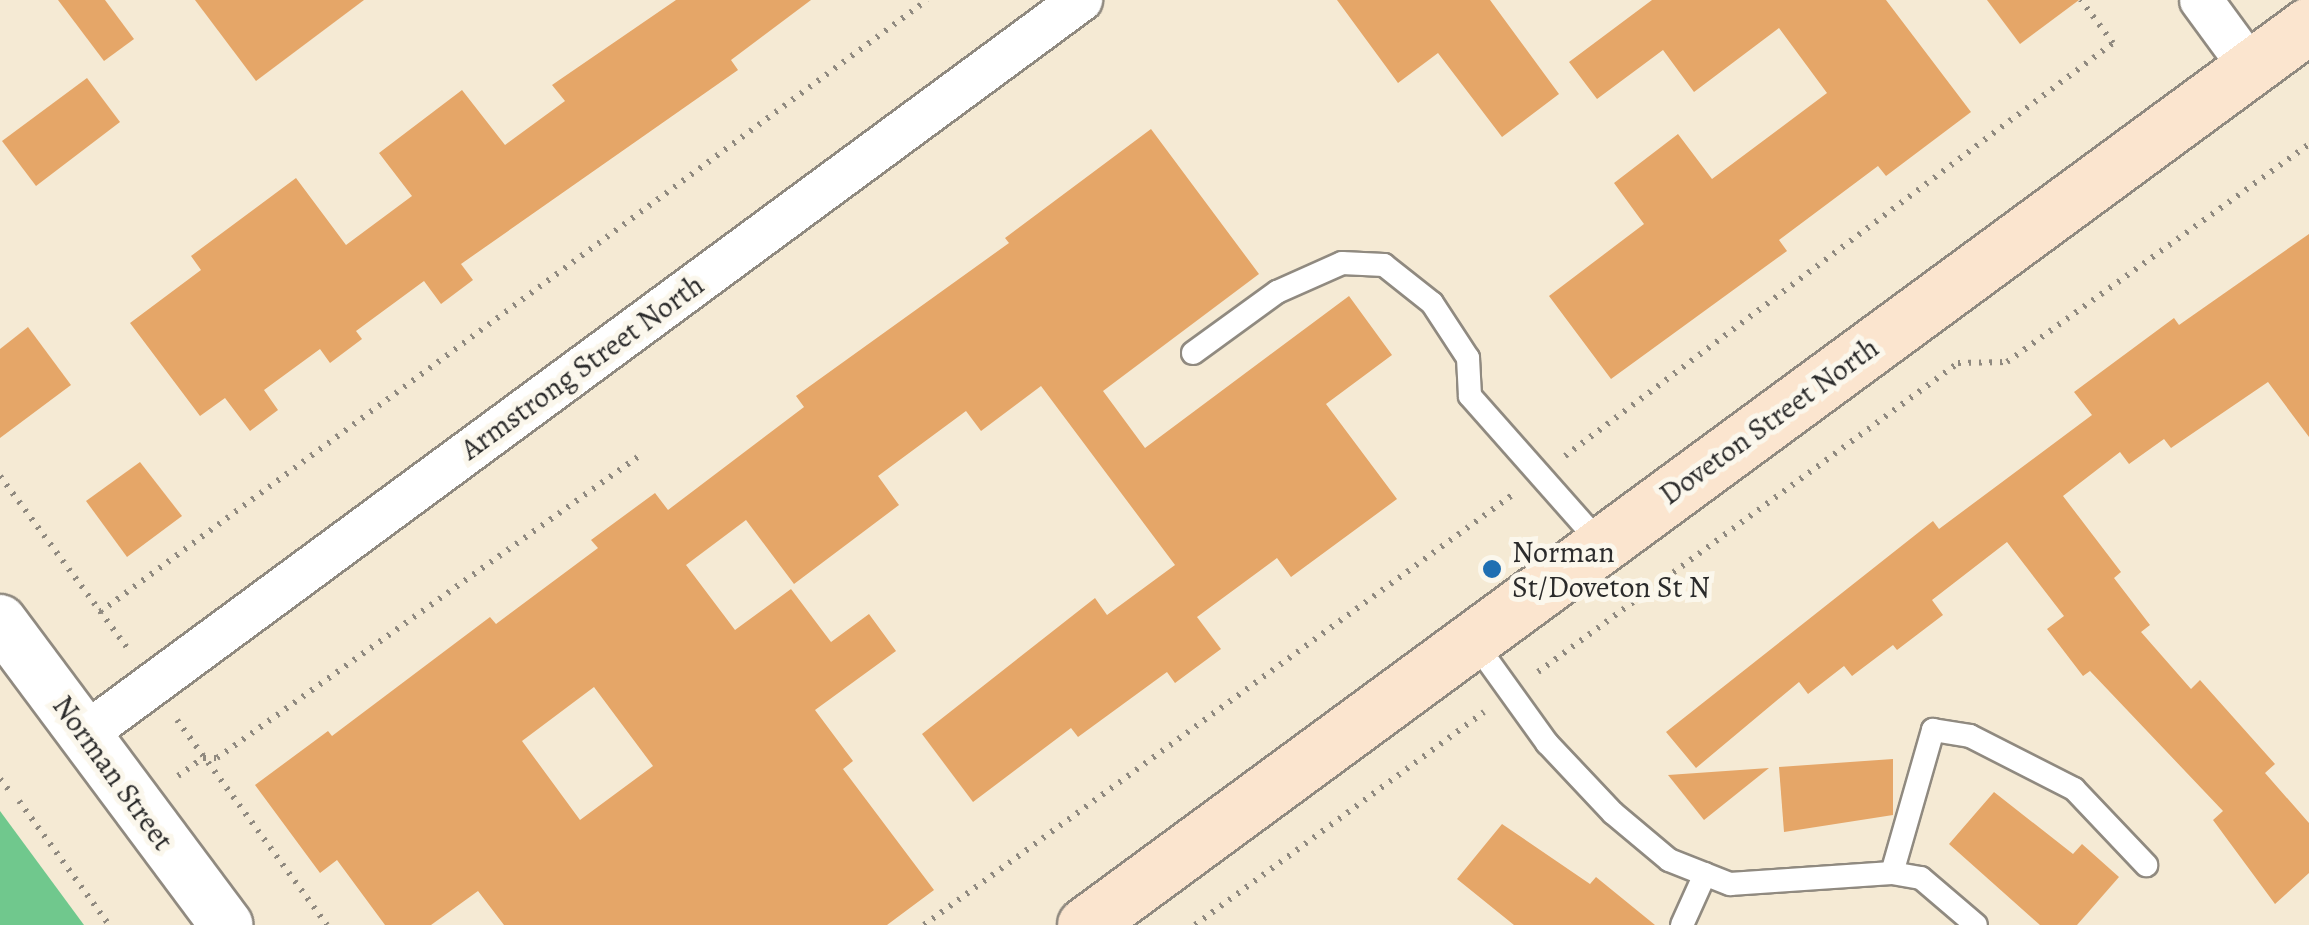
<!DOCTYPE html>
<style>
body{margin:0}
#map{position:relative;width:2309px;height:925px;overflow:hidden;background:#f5ead4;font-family:Alegreya,serif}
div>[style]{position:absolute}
.green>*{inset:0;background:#70c88d}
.building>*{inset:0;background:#e5a668}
.path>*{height:6px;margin-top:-3px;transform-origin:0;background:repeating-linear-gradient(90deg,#908a80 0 2.5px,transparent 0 10.5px)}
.roads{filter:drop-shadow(2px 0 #908a80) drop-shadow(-2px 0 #908a80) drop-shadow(0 2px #908a80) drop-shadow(0 -2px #908a80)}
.service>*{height:22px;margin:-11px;padding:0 11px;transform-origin:11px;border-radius:11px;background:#fff}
.minor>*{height:42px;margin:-21px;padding:0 21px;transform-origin:21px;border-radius:21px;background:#fff}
.tertiary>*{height:52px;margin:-26px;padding:0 26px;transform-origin:26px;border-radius:26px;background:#fff}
.secondary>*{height:55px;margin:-27.5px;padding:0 27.5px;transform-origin:27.5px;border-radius:27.5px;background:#fbe5cf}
.dots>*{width:28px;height:28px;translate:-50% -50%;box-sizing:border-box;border:5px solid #fbf7ec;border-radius:50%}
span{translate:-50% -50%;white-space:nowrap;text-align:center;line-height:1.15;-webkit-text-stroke:10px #fbf7ec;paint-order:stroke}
.street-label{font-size:30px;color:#2b2b2b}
.poi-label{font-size:30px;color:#2b2b2b}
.left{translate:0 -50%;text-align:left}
</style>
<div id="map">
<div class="green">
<i style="clip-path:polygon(0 811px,84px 925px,0 925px)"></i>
</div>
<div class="building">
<i style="clip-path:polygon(58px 0,105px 0,134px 39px,104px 61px)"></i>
<i style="clip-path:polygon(195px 0,364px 0,256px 81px)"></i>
<i style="clip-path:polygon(676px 0,811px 0,731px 60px,738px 70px,461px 264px,473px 280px,441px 304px,424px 281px,356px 331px,362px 339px,330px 363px,320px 349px,264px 390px,278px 410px,250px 431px,225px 398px,200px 416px,130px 323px,201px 270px,191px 256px,296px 178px,346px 245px,412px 196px,379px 153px,462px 90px,505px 145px,565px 101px,552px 85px)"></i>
<i style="clip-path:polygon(1337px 0,1490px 0,1559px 94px,1502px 137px,1438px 53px,1398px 83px)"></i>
<i style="clip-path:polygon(1652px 0,1886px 0,1971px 112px,1886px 176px,1878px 166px,1779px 240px,1787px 251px,1611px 379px,1549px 296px,1644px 224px,1614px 183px,1678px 134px,1712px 179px,1827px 93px,1779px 28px,1694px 92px,1663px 50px,1597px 99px,1569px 62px)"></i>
<i style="clip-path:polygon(1987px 0,2079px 0,2020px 44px)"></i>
<i style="clip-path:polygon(87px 78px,120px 122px,36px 186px,2px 141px)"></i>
<i style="clip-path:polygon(evenodd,1151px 129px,1259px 274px,1103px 391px,1145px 448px,1349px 296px,1392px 355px,1326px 404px,1397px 499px,1291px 577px,1277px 558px,1197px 617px,1221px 649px,1175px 683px,1167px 672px,1078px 737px,1071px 728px,973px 802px,922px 734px,1095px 598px,1107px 615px,1175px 565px,1041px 386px,981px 431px,966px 411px,878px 476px,899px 505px,794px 584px,746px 520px,686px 565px,735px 630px,791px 589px,831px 642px,869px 614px,896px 651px,815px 710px,853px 761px,843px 769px,934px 890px,887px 925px,504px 925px,478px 891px,431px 925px,385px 925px,337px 860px,320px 873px,255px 785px,328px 731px,332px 736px,490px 617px,496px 624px,598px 548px,591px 540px,655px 493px,668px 510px,804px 407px,796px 396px,1009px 243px,1005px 238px,1151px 129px,594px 687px,653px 766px,580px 820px,522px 741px,594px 687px)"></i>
<i style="clip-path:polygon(2309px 234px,2309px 437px,2268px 382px,2171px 448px,2164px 439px,2129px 464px,2120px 452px,2063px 496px,2121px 572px,2114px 578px,2150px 625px,2141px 632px,2191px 689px,2200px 680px,2275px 764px,2265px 773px,2309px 823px,2309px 873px,2275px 904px,2213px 820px,2223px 811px,2090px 671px,2083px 676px,2047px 629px,2064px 616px,2007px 542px,1932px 600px,1943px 615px,1897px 650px,1893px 645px,1852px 676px,1844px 666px,1808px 694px,1799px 682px,1696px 768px,1666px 732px,1933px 521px,1939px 529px,2092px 415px,2074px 392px,2174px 318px,2179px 325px)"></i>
<i style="clip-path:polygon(28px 327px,71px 385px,0 438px,0 349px)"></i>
<i style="clip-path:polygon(140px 462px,182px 516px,127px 557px,86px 501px)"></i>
<i style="clip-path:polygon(1893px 759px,1893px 815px,1784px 832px,1779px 767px)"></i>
<i style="clip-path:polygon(1769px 768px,1704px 820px,1668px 775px)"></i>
<i style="clip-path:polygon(1994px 792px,2073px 854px,2082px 844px,2119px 877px,2077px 925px,2040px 925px,1949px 844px)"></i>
<i style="clip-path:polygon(1502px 824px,1590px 884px,1596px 877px,1655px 925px,1514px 925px,1457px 879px)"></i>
</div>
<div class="path">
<i style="left:1565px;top:456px;width:686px;rotate:-37deg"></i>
<i style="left:2113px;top:43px;width:54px;rotate:-126.7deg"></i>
<i style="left:0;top:476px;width:219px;rotate:53.5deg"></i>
<i style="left:100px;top:612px;width:1029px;rotate:-36.5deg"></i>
<i style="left:1538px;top:672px;width:521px;rotate:-36.34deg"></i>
<i style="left:1958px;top:363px;width:49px;rotate:-1.2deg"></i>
<i style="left:2007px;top:362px;width:372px;rotate:-35.8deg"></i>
<i style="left:177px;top:720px;width:254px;rotate:53.8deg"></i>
<i style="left:178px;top:776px;width:31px;rotate:-36deg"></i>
<i style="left:203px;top:758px;width:14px"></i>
<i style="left:217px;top:758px;width:519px;rotate:-35.59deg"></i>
<i style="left:0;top:779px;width:19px;rotate:51deg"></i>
<i style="left:19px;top:801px;width:153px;rotate:54deg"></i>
<i style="left:924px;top:925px;width:732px;rotate:-36.17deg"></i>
<i style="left:1195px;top:925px;width:359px;rotate:-36.4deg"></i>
</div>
<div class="roads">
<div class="service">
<i style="left:1193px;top:353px;width:104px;rotate:-36deg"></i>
<i style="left:1277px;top:292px;width:71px;rotate:-24deg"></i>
<i style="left:1342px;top:263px;width:42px;rotate:2.7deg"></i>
<i style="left:1384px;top:265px;width:61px;rotate:38.4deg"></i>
<i style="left:1432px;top:303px;width:66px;rotate:56.8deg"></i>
<i style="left:1468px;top:358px;width:38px;rotate:87deg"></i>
<i style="left:1470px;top:396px;width:198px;rotate:48.5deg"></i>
<i style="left:1473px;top:640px;width:127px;rotate:54.3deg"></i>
<i style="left:1547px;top:743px;width:96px;rotate:46.7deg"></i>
<i style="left:1613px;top:813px;width:73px;rotate:40deg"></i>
<i style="left:1669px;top:860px;width:66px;rotate:21.5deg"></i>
<i style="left:1730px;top:884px;width:162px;rotate:-3.9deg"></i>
<i style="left:1892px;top:873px;width:29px;rotate:10deg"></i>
<i style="left:1921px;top:878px;width:72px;rotate:40.5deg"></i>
<i style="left:1892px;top:873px;width:149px;rotate:-74deg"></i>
<i style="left:1933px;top:730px;width:37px;rotate:9deg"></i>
<i style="left:1970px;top:736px;width:117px;rotate:27deg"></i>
<i style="left:2074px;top:789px;width:105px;rotate:46.5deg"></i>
<i style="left:1682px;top:925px;width:56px;rotate:-65.7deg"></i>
</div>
<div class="minor">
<i style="left:2201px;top:0;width:83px;rotate:53.8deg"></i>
<i style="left:84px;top:735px;width:1239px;rotate:-36.4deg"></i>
</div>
<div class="tertiary">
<i style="left:0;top:621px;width:379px;rotate:53.3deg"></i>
</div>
<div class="secondary">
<i style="left:1085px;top:925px;width:1519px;rotate:-36.33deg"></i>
</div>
</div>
<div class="dots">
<i style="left:1492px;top:569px;background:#1f6fb2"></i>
</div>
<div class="street-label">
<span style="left:582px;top:367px;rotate:-36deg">Armstrong Street North</span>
<span style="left:1769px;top:421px;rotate:-36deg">Doveton Street North</span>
<span style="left:113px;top:773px;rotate:54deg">Norman Street</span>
</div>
<div class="poi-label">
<span class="left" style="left:1512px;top:569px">Norman<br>St/Doveton St N</span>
</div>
</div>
